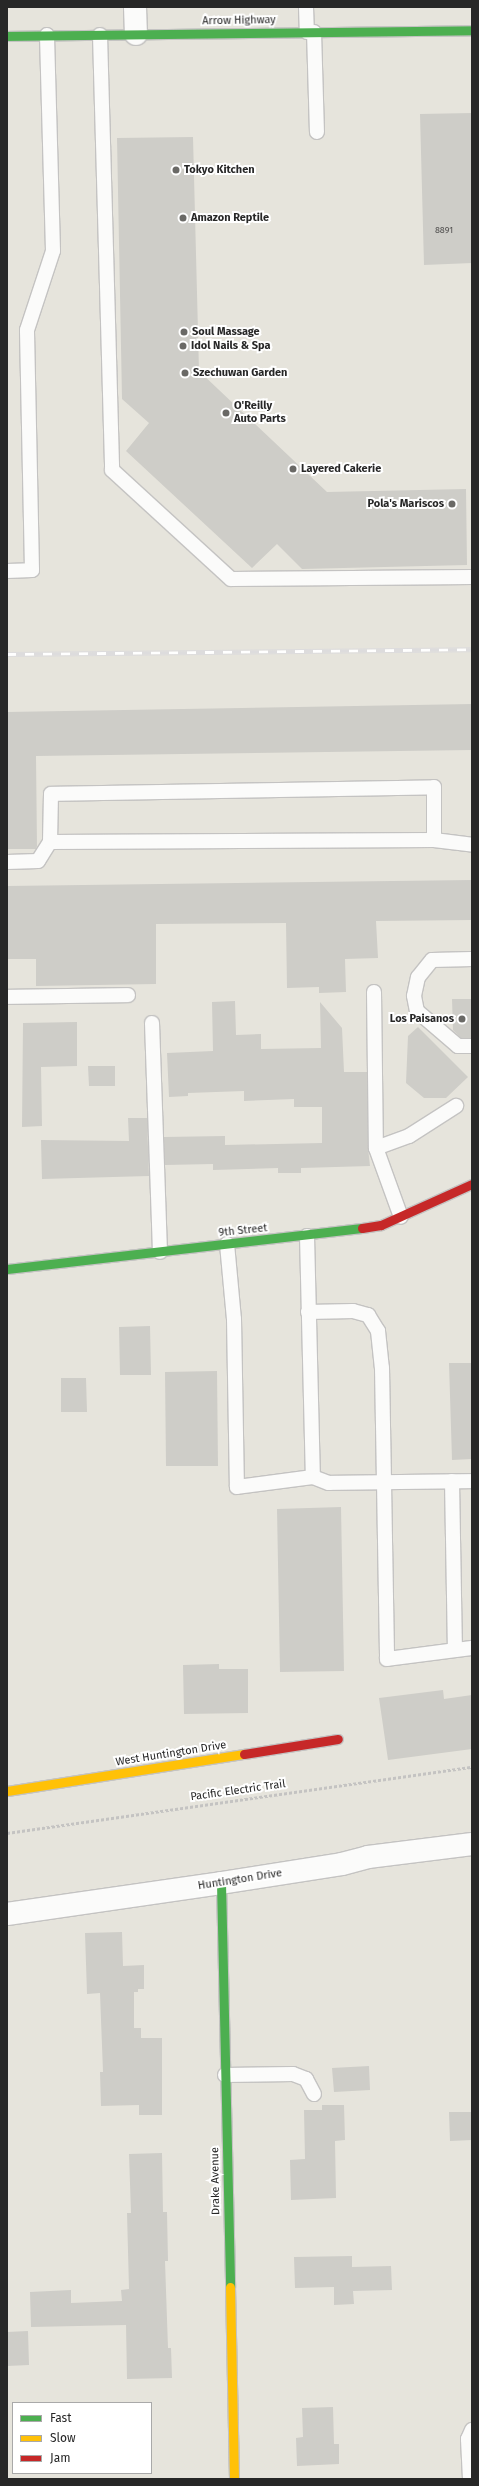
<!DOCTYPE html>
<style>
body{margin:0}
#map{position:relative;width:479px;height:2486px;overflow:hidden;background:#e6e4dc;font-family:"Fira Sans",sans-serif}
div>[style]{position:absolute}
.building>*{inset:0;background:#cecdc8}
.path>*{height:2.5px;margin-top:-1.25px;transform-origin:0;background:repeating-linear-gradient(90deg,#c4c3c2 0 3px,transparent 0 5px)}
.roads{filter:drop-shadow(1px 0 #c4c3c2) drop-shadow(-1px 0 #c4c3c2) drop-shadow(0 1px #c4c3c2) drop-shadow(0 -1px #c4c3c2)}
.lane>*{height:14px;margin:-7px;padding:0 7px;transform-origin:7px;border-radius:7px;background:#fbfbfa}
.street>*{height:22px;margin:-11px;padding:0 11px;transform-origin:11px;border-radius:11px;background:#fbfbfa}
.fast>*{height:9px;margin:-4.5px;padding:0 4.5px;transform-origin:4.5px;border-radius:4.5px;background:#4caf50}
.slow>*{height:9px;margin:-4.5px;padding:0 4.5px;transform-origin:4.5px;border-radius:4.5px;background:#ffc107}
.jam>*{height:9px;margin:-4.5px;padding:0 4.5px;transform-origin:4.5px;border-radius:4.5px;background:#c62828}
.rail>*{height:4.5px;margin-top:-2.25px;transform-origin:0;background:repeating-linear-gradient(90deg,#fff 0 9px,#dddcdd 0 18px);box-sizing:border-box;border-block:1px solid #dddcdd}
.dots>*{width:11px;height:11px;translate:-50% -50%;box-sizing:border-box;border:2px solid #fff;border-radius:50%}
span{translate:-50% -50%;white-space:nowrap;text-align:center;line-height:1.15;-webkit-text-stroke:4px #fff;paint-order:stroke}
.number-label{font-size:9px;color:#525150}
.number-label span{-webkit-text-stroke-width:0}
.street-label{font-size:11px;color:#272727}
.poi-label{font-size:11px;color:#272727;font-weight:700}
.left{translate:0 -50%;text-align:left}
.right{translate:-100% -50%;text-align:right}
.frame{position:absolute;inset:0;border:8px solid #272727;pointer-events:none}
.legend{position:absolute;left:12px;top:2402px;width:140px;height:72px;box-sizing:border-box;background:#fff;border:1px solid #a9a9a9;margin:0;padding:5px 7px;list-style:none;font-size:12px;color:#272727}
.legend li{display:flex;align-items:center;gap:8px;height:20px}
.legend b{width:20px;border:1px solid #a9a9a9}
</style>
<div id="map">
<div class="building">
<i style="clip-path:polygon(472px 113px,472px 263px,424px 265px,420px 114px)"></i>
<i style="clip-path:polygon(193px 137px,199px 371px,327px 492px,466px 489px,467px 565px,302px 569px,277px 544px,252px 568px,126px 451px,149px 423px,122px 399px,117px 138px)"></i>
<i style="clip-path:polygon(472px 704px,472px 750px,36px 756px,37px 846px,36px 849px,7px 849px,7px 712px)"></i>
<i style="clip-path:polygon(472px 880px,472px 920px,376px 921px,378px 958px,345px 959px,346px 992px,319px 993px,319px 987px,287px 988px,286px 923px,156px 924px,156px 984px,36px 986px,36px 959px,7px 959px,7px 886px)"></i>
<i style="clip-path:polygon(452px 999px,472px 999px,472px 1038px,461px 1038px,453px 1030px)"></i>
<i style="clip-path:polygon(235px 1001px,236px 1035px,261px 1034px,261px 1049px,321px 1048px,320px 1002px,342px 1028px,344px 1072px,367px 1072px,368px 1148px,370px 1166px,301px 1168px,301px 1173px,278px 1173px,278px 1168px,213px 1170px,213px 1164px,165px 1165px,164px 1137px,225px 1136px,225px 1145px,322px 1143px,322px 1107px,294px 1107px,294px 1099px,244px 1101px,244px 1091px,188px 1093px,188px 1096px,169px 1097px,167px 1053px,213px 1051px,212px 1002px)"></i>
<i style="clip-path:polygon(77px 1022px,77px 1066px,41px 1067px,42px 1126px,22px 1127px,23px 1023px)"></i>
<i style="clip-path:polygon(418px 1027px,468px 1077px,446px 1098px,424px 1098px,406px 1083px,408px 1036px)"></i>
<i style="clip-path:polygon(88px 1066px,115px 1066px,115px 1086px,89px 1086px)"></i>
<i style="clip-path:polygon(128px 1118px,147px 1118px,149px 1176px,42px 1179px,41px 1140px,129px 1141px)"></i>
<i style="clip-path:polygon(150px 1326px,151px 1375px,120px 1375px,119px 1327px)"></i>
<i style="clip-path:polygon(449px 1363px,472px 1363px,472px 1459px,452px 1460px)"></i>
<i style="clip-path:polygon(217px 1371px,218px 1466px,166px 1466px,165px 1372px)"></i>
<i style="clip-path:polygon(61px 1378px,86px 1378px,87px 1412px,61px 1412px)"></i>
<i style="clip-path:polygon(341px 1507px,344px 1671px,280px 1672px,277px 1509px)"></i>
<i style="clip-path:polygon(219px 1664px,219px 1669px,248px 1669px,248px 1713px,184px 1714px,183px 1665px)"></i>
<i style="clip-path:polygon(443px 1690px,444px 1699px,472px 1695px,472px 1749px,388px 1760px,379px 1698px)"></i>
<i style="clip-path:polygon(122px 1932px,123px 1966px,144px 1965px,144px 1989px,138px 1989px,138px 1992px,134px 1992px,134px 2028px,141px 2028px,141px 2038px,162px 2038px,162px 2115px,139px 2115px,139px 2105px,101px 2106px,100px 2072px,103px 2072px,100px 1993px,87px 1994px,85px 1933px)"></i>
<i style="clip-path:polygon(369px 2066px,370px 2090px,334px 2092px,332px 2068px)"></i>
<i style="clip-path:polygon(322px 2105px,344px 2105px,345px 2140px,335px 2141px,336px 2198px,291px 2200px,290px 2160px,305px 2159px,304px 2110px,322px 2110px)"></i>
<i style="clip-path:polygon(449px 2112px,472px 2112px,472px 2140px,450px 2141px)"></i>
<i style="clip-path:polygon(162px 2153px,163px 2212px,167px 2212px,168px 2261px,165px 2261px,168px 2348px,171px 2348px,172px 2378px,127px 2379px,126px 2325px,31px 2327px,30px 2292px,71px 2290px,71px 2303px,122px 2301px,121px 2290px,129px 2289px,127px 2213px,131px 2213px,129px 2154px)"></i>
<i style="clip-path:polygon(352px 2256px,352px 2267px,391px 2266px,392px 2290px,353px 2291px,354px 2304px,334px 2305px,334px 2287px,295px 2288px,294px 2257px)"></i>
<i style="clip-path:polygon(28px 2331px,29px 2365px,7px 2366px,7px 2332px)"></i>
<i style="clip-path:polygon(333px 2407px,334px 2444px,339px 2444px,339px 2464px,297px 2466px,296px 2438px,303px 2437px,302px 2408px)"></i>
</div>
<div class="path">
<i style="left:7px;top:1833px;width:470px;rotate:-8.1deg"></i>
</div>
<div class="roads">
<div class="lane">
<i style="left:306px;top:7px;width:25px;rotate:88deg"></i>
<i style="left:314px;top:32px;width:100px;rotate:88.3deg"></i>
<i style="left:100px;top:35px;width:435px;rotate:88.4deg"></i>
<i style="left:112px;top:470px;width:161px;rotate:42.5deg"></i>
<i style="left:231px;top:579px;width:241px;rotate:-0.5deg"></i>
<i style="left:7px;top:571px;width:25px;rotate:-2deg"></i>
<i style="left:32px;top:570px;width:240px;rotate:-91.2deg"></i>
<i style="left:27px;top:330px;width:83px;rotate:-71.8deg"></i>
<i style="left:53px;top:251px;width:216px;rotate:-91.6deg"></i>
<i style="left:50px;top:842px;width:384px;rotate:-0.3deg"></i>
<i style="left:7px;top:862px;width:31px;rotate:-2deg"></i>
<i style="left:38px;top:861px;width:22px;rotate:-58deg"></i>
<i style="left:50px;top:842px;width:48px;rotate:-88.8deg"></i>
<i style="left:51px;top:794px;width:383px;rotate:-1deg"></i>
<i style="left:434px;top:787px;width:53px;rotate:90deg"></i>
<i style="left:434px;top:840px;width:38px;rotate:7deg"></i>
<i style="left:472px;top:959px;width:40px;rotate:178.6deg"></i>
<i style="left:432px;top:960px;width:22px;rotate:129deg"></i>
<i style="left:418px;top:977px;width:19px;rotate:102deg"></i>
<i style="left:414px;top:996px;width:15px;rotate:79deg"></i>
<i style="left:417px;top:1011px;width:54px;rotate:40.5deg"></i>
<i style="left:458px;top:1046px;width:14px"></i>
<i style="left:374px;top:992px;width:156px;rotate:89.3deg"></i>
<i style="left:376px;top:1148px;width:35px;rotate:-20deg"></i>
<i style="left:409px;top:1136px;width:56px;rotate:-32.6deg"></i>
<i style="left:7px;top:997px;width:121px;rotate:-0.9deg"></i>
<i style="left:152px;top:1023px;width:229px;rotate:88deg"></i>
<i style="left:376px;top:1148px;width:73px;rotate:70.1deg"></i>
<i style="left:307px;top:1236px;width:241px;rotate:88.6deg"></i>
<i style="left:313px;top:1477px;width:17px;rotate:21deg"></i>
<i style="left:329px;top:1483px;width:143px;rotate:-0.8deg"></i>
<i style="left:227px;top:1244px;width:75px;rotate:84.7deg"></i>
<i style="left:234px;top:1319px;width:168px;rotate:89deg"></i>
<i style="left:237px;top:1487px;width:77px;rotate:-7.5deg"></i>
<i style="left:308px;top:1312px;width:45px;rotate:-1.3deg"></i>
<i style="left:353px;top:1311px;width:16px;rotate:15deg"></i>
<i style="left:368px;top:1315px;width:19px;rotate:58deg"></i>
<i style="left:378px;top:1331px;width:37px;rotate:84deg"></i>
<i style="left:382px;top:1368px;width:291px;rotate:89deg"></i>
<i style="left:387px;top:1659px;width:86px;rotate:-7.4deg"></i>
<i style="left:452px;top:1481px;width:169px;rotate:89deg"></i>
<i style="left:225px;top:2075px;width:68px;rotate:-0.8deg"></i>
<i style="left:293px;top:2074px;width:14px;rotate:21deg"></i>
<i style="left:306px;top:2079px;width:17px;rotate:62deg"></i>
<i style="left:470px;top:2479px;width:40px;rotate:-92.9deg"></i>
<i style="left:468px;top:2439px;width:10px;rotate:-66deg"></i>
</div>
<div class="street">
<i style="left:135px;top:7px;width:27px;rotate:88deg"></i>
<i style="left:7px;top:1914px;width:216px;rotate:-8.2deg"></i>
<i style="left:221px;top:1883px;width:122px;rotate:-8.9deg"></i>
<i style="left:342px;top:1864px;width:27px;rotate:-15deg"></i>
<i style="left:368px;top:1857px;width:105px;rotate:-7.1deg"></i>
</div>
<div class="fast">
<i style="left:7px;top:36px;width:465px;rotate:-0.7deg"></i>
<i style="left:7px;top:1269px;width:357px;rotate:-6.6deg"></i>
<i style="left:221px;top:1883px;width:404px;rotate:88.7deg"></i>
</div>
<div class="slow">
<i style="left:7px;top:1791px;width:240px;rotate:-8.9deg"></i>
<i style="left:230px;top:2287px;width:192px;rotate:88.8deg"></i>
</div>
<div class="jam">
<i style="left:362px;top:1228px;width:19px;rotate:-9deg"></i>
<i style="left:381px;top:1225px;width:100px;rotate:-24.3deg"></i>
<i style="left:244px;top:1754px;width:95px;rotate:-9.1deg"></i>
</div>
</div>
<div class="rail">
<i style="left:7px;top:654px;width:465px;rotate:-0.6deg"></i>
</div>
<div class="dots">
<i style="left:176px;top:170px;background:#6a6966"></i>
<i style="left:183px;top:218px;background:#6a6966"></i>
<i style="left:184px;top:332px;background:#6a6966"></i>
<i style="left:183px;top:346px;background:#6a6966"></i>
<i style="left:185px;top:373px;background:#6a6966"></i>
<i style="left:226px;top:413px;background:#6a6966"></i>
<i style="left:293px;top:469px;background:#6a6966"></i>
<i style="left:452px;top:504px;background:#6a6966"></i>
<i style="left:462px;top:1019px;background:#6a6966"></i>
</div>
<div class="number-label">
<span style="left:444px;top:230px">8891</span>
</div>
<div class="street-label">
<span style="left:239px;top:21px;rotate:-1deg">Arrow Highway</span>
<span style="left:243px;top:1231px;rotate:-6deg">9th Street</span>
<span style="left:171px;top:1754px;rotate:-9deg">West Huntington Drive</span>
<span style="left:238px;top:1791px;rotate:-8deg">Pacific Electric Trail</span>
<span style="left:240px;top:1880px;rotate:-9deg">Huntington Drive</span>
<span style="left:216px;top:2181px;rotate:-91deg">Drake Avenue</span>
</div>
<div class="poi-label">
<span class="left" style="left:184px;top:170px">Tokyo Kitchen</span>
<span class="left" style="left:191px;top:218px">Amazon Reptile</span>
<span class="left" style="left:192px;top:332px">Soul Massage</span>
<span class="left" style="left:191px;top:346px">Idol Nails &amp; Spa</span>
<span class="left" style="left:193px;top:373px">Szechuwan Garden</span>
<span class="left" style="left:234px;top:413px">O'Reilly<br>Auto Parts</span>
<span class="left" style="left:301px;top:469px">Layered Cakerie</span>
<span class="right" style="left:444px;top:504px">Pola's Mariscos</span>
<span class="right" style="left:454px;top:1019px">Los Paisanos</span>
</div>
<div class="frame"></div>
<ul class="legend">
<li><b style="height:5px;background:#4caf50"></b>Fast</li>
<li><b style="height:5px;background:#ffc107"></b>Slow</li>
<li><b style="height:5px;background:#c62828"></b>Jam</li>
</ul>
</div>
